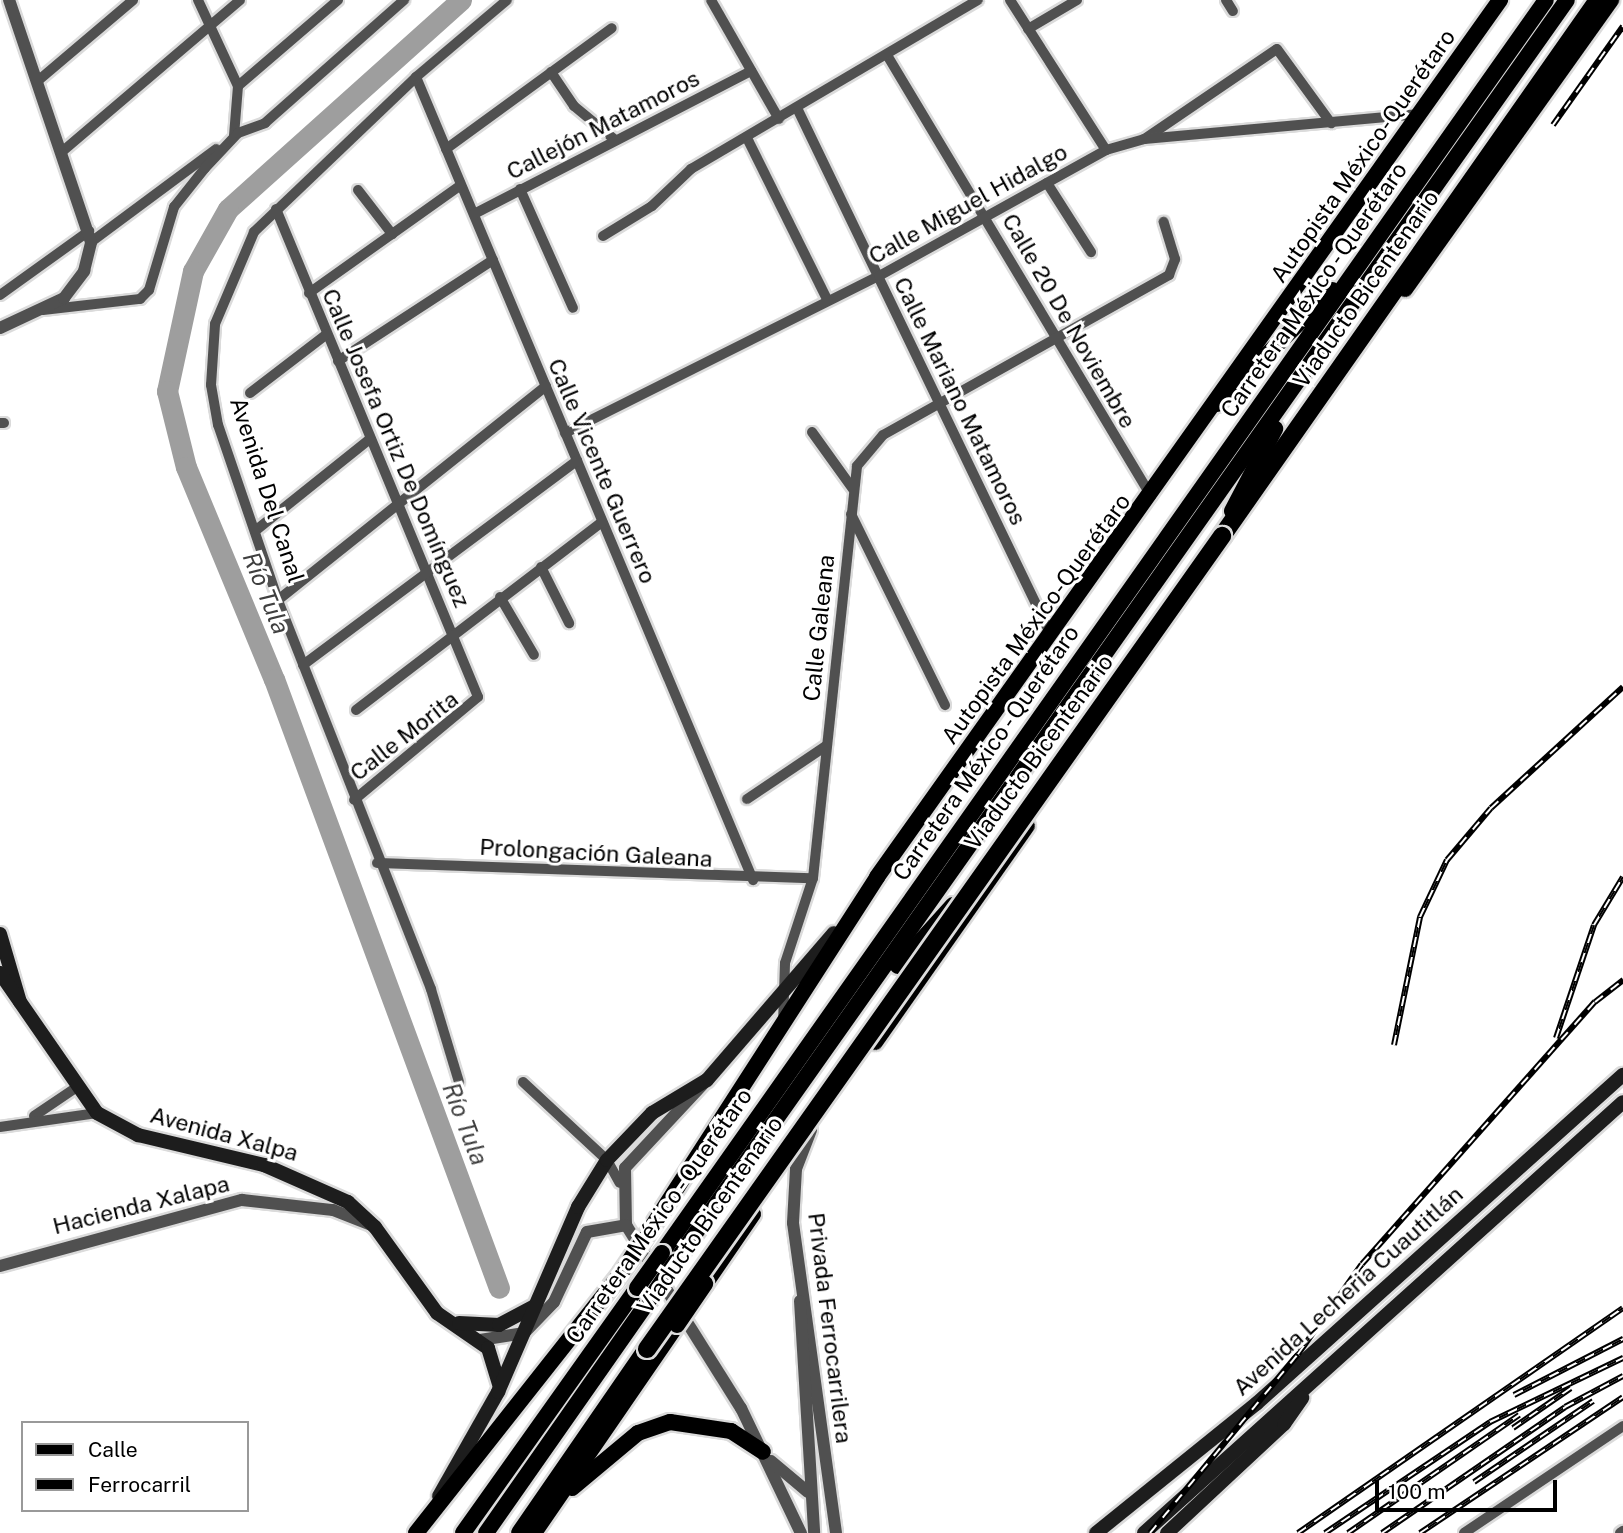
<!DOCTYPE html>
<meta charset="utf-8">
<style>
body{margin:0}
#map{position:relative;width:1623px;height:1533px;overflow:hidden;background:#fff;font-family:"Public Sans",sans-serif}
div>[style]{position:absolute}
.river>*{height:21px;margin:-10.5px;padding:0 10.5px;transform-origin:10.5px;border-radius:10.5px;background:#9e9e9e}
.roads{filter:drop-shadow(2px 0 #dbdbdb) drop-shadow(-2px 0 #dbdbdb) drop-shadow(0 2px #dbdbdb) drop-shadow(0 -2px #dbdbdb)}
.minor>*{height:10px;margin:-5px;padding:0 5px;transform-origin:5px;border-radius:5px;background:#505050}
.tertiary>*{height:12px;margin:-6px;padding:0 6px;transform-origin:6px;border-radius:6px;background:#505050}
.secondary>*{height:14px;margin:-7px;padding:0 7px;transform-origin:7px;border-radius:7px;background:#1d1d1d}
.primary>*{height:16px;margin:-8px;padding:0 8px;transform-origin:8px;border-radius:8px;background:#000}
.trunk>*{height:16px;margin:-8px;padding:0 8px;transform-origin:8px;border-radius:8px;background:#000}
.motorway>*{height:18px;margin:-9px;padding:0 9px;transform-origin:9px;border-radius:9px;background:#000}
.rail>*{height:6px;margin-top:-3px;transform-origin:0;background:repeating-linear-gradient(90deg,#fff 0 10px,#000 0 20px);box-sizing:border-box;border-block:2px solid #000}
.bridges{filter:drop-shadow(2px 0 #dbdbdb) drop-shadow(-2px 0 #dbdbdb) drop-shadow(0 2px #dbdbdb) drop-shadow(0 -2px #dbdbdb)}
.primary-bridge>*{height:16px;margin:-8px;padding:0 8px;transform-origin:8px;border-radius:8px;background:#000}
.trunk-bridge>*{height:16px;margin:-8px;padding:0 8px;transform-origin:8px;border-radius:8px;background:#000}
.motorway-bridge>*{height:18px;margin:-9px;padding:0 9px;transform-origin:9px;border-radius:9px;background:#000}
span{translate:-50% -50%;white-space:nowrap;text-align:center;line-height:1.15;-webkit-text-stroke:6px #fff;paint-order:stroke}
.street-label{font-size:23px;color:#000}
.water-label{font-size:24px;color:#3f3f3f;font-style:italic}
.legend{position:absolute;left:21px;top:1421px;width:228px;height:91px;box-sizing:border-box;background:#fff;border:2px solid #999;margin:0;padding:9px 12px;list-style:none;font-size:21px;color:#000}
.legend li{display:flex;align-items:center;gap:14px;height:35px}
.legend b{width:35px;border:2px solid #999}
.scale{position:absolute;left:1375px;top:1480px;width:182px;height:32px;box-sizing:border-box;border:4px solid #000;border-top:0;padding-left:9px;font-size:21px;line-height:24px;white-space:nowrap;color:#000;-webkit-text-stroke:5px #fff;paint-order:stroke}
</style>
<div id="map">
<div class="river">
<i style="left:461px;top:0;width:313px;rotate:138.1deg"></i>
<i style="left:228px;top:209px;width:71px;rotate:119.4deg"></i>
<i style="left:193px;top:271px;width:123px;rotate:102.2deg"></i>
<i style="left:167px;top:391px;width:78px;rotate:76deg"></i>
<i style="left:186px;top:467px;width:230px;rotate:67.5deg"></i>
<i style="left:274px;top:679px;width:649px;rotate:69.72deg"></i>
</div>
<div class="roads">
<div class="minor">
<i style="left:198px;top:0;width:95px;rotate:65.1deg"></i>
<i style="left:238px;top:86px;width:50px;rotate:94.6deg"></i>
<i style="left:711px;top:0;width:137px;rotate:60.3deg"></i>
<i style="left:1010px;top:0;width:178px;rotate:57.4deg"></i>
<i style="left:1226px;top:0;width:13px;rotate:58deg"></i>
<i style="left:1028px;top:29px;width:57px;rotate:-30.6deg"></i>
<i style="left:887px;top:55px;width:514px;rotate:59.09deg"></i>
<i style="left:551px;top:72px;width:41px;rotate:55.9deg"></i>
<i style="left:574px;top:106px;width:52px;rotate:39.5deg"></i>
<i style="left:416px;top:77px;width:871px;rotate:67.23deg"></i>
<i style="left:40px;top:79px;width:122px;rotate:-40.3deg"></i>
<i style="left:238px;top:86px;width:132px;rotate:-40.7deg"></i>
<i style="left:797px;top:108px;width:585px;rotate:64.27deg"></i>
<i style="left:747px;top:138px;width:180px;rotate:63.6deg"></i>
<i style="left:1146px;top:138px;width:158px;rotate:-34.2deg"></i>
<i style="left:1277px;top:49px;width:92px;rotate:53.9deg"></i>
<i style="left:446px;top:149px;width:205px;rotate:-36.1deg"></i>
<i style="left:64px;top:150px;width:231px;rotate:-40.4deg"></i>
<i style="left:1047px;top:183px;width:82px;rotate:57.5deg"></i>
<i style="left:520px;top:189px;width:130px;rotate:66deg"></i>
<i style="left:358px;top:190px;width:56px;rotate:52.3deg"></i>
<i style="left:276px;top:209px;width:528px;rotate:67.51deg"></i>
<i style="left:478px;top:697px;width:161px;rotate:140.3deg"></i>
<i style="left:474px;top:214px;width:312px;rotate:-27.3deg"></i>
<i style="left:603px;top:236px;width:57px;rotate:-31.5deg"></i>
<i style="left:652px;top:206px;width:54px;rotate:-43.5deg"></i>
<i style="left:691px;top:169px;width:333px;rotate:-30.5deg"></i>
<i style="left:91px;top:242px;width:156px;rotate:-36.6deg"></i>
<i style="left:309px;top:293px;width:186px;rotate:-35.4deg"></i>
<i style="left:0;top:295px;width:110px;rotate:-35.7deg"></i>
<i style="left:43px;top:310px;width:98px;rotate:-6.5deg"></i>
<i style="left:140px;top:299px;width:13px;rotate:-45deg"></i>
<i style="left:149px;top:290px;width:87px;rotate:-73.2deg"></i>
<i style="left:174px;top:207px;width:50px;rotate:-51.5deg"></i>
<i style="left:205px;top:168px;width:48px;rotate:-46.7deg"></i>
<i style="left:238px;top:133px;width:29px;rotate:-20deg"></i>
<i style="left:265px;top:123px;width:186px;rotate:-41.5deg"></i>
<i style="left:338px;top:361px;width:185px;rotate:-33.1deg"></i>
<i style="left:250px;top:393px;width:97px;rotate:-37.5deg"></i>
<i style="left:0;top:423px;width:4px"></i>
<i style="left:812px;top:432px;width:70px;rotate:54.3deg"></i>
<i style="left:565px;top:433px;width:351px;rotate:-26.6deg"></i>
<i style="left:879px;top:276px;width:260px;rotate:-29deg"></i>
<i style="left:1106px;top:150px;width:40px;rotate:-16deg"></i>
<i style="left:1144px;top:139px;width:277px;rotate:-5.2deg"></i>
<i style="left:851px;top:514px;width:213px;rotate:63.8deg"></i>
<i style="left:255px;top:531px;width:147px;rotate:-38.7deg"></i>
<i style="left:541px;top:567px;width:63px;rotate:63.4deg"></i>
<i style="left:500px;top:597px;width:67px;rotate:59.6deg"></i>
<i style="left:278px;top:600px;width:343px;rotate:-38.6deg"></i>
<i style="left:303px;top:665px;width:342px;rotate:-36.7deg"></i>
<i style="left:356px;top:710px;width:310px;rotate:-37.4deg"></i>
<i style="left:747px;top:799px;width:95px;rotate:-33.9deg"></i>
<i style="left:377px;top:863px;width:436px;rotate:2deg"></i>
<i style="left:783px;top:1024px;width:61px;rotate:-88.1deg"></i>
<i style="left:785px;top:963px;width:89px;rotate:-71.8deg"></i>
<i style="left:813px;top:878px;width:414px;rotate:-83.9deg"></i>
<i style="left:857px;top:466px;width:40px;rotate:-50deg"></i>
<i style="left:883px;top:435px;width:328px;rotate:-29.2deg"></i>
<i style="left:1169px;top:275px;width:17px;rotate:-69deg"></i>
<i style="left:1175px;top:259px;width:39px;rotate:-107deg"></i>
<i style="left:459px;top:1082px;width:97px;rotate:-106.8deg"></i>
<i style="left:431px;top:989px;width:418px;rotate:-111.5deg"></i>
<i style="left:278px;top:600px;width:185px;rotate:-108.9deg"></i>
<i style="left:218px;top:425px;width:41px;rotate:-99.9deg"></i>
<i style="left:211px;top:385px;width:61px;rotate:-86.2deg"></i>
<i style="left:215px;top:324px;width:100px;rotate:-67deg"></i>
<i style="left:254px;top:232px;width:224px;rotate:-43.7deg"></i>
<i style="left:416px;top:77px;width:119px;rotate:-40.2deg"></i>
<i style="left:523px;top:1082px;width:115px;rotate:42.9deg"></i>
<i style="left:607px;top:1160px;width:26px;rotate:61deg"></i>
<i style="left:34px;top:1116px;width:52px;rotate:-34deg"></i>
<i style="left:0;top:1127px;width:98px;rotate:-8.2deg"></i>
<i style="left:1464px;top:1533px;width:192px;rotate:-33.9deg"></i>
<i style="left:1620px;top:1533px;width:4px;rotate:-34deg"></i>
</div>
<div class="tertiary">
<i style="left:0;top:328px;width:71px;rotate:-25.1deg"></i>
<i style="left:64px;top:298px;width:34px;rotate:-53deg"></i>
<i style="left:84px;top:271px;width:30px;rotate:-76deg"></i>
<i style="left:91px;top:242px;width:256px;rotate:-108.7deg"></i>
<i style="left:707px;top:1080px;width:120px;rotate:133deg"></i>
<i style="left:625px;top:1168px;width:57px;rotate:89deg"></i>
<i style="left:626px;top:1225px;width:216px;rotate:57.9deg"></i>
<i style="left:741px;top:1408px;width:139px;rotate:64.4deg"></i>
<i style="left:811px;top:1130px;width:42px;rotate:111deg"></i>
<i style="left:796px;top:1169px;width:54px;rotate:93.2deg"></i>
<i style="left:793px;top:1223px;width:313px;rotate:82.1deg"></i>
<i style="left:0;top:1266px;width:251px;rotate:-15.3deg"></i>
<i style="left:242px;top:1200px;width:92px;rotate:6.3deg"></i>
<i style="left:333px;top:1210px;width:41px;rotate:21.5deg"></i>
<i style="left:800px;top:1301px;width:232px;rotate:86.5deg"></i>
<i style="left:480px;top:1340px;width:45px;rotate:-9deg"></i>
<i style="left:524px;top:1333px;width:43px;rotate:-45.9deg"></i>
<i style="left:554px;top:1302px;width:77px;rotate:-64.8deg"></i>
<i style="left:587px;top:1232px;width:40px;rotate:-10deg"></i>
<i style="left:771px;top:1461px;width:48px;rotate:40deg"></i>
</div>
<div class="secondary">
<i style="left:0;top:934px;width:71px;rotate:73.6deg"></i>
<i style="left:0;top:973px;width:170px;rotate:55.3deg"></i>
<i style="left:97px;top:1113px;width:47px;rotate:28.2deg"></i>
<i style="left:138px;top:1135px;width:130px;rotate:13.4deg"></i>
<i style="left:264px;top:1165px;width:92px;rotate:23.8deg"></i>
<i style="left:348px;top:1202px;width:37px;rotate:43deg"></i>
<i style="left:375px;top:1227px;width:106px;rotate:54.2deg"></i>
<i style="left:437px;top:1313px;width:62px;rotate:34.5deg"></i>
<i style="left:488px;top:1348px;width:38px;rotate:73deg"></i>
<i style="left:459px;top:1323px;width:40px;rotate:2.9deg"></i>
<i style="left:499px;top:1325px;width:40px;rotate:-28deg"></i>
<i style="left:439px;top:1496px;width:120px;rotate:-60.4deg"></i>
<i style="left:498px;top:1392px;width:202px;rotate:-66.6deg"></i>
<i style="left:578px;top:1207px;width:55px;rotate:-58.3deg"></i>
<i style="left:607px;top:1160px;width:65px;rotate:-46.2deg"></i>
<i style="left:652px;top:1113px;width:64px;rotate:-31deg"></i>
<i style="left:707px;top:1080px;width:194px;rotate:-49.2deg"></i>
<i style="left:1096px;top:1533px;width:206px;rotate:-38.9deg"></i>
<i style="left:1256px;top:1404px;width:493px;rotate:-41.9deg"></i>
<i style="left:1144px;top:1533px;width:644px;rotate:-41.98deg"></i>
<i style="left:1167px;top:1533px;width:160px;rotate:-43deg"></i>
<i style="left:1284px;top:1424px;width:32px;rotate:-55deg"></i>
</div>
<div class="primary">
<i style="left:1405px;top:289px;width:355px;rotate:-54.5deg"></i>
<i style="left:875px;top:1042px;width:264px;rotate:-54.9deg"></i>
<i style="left:644px;top:1239px;width:431px;rotate:-57.2deg"></i>
<i style="left:877px;top:877px;width:1076px;rotate:-54.61deg"></i>
<i style="left:705px;top:1284px;width:85px;rotate:-55.6deg"></i>
<i style="left:572px;top:1488px;width:86px;rotate:-39.8deg"></i>
<i style="left:638px;top:1433px;width:34px;rotate:-19deg"></i>
<i style="left:670px;top:1422px;width:62px;rotate:8.4deg"></i>
<i style="left:731px;top:1431px;width:38px;rotate:33deg"></i>
<i style="left:416px;top:1533px;width:331px;rotate:-51.7deg"></i>
<i style="left:534px;top:1533px;width:252px;rotate:-55.5deg"></i>
</div>
<div class="trunk">
<i style="left:1217px;top:404px;width:162px;rotate:-44.7deg"></i>
<i style="left:1232px;top:511px;width:93px;rotate:-62.3deg"></i>
<i style="left:898px;top:966px;width:82px;rotate:-48deg"></i>
<i style="left:662px;top:1253px;width:1533px;rotate:-54.8deg"></i>
<i style="left:675px;top:1262px;width:1545px;rotate:-54.75deg"></i>
<i style="left:463px;top:1533px;width:301px;rotate:-54.6deg"></i>
<i style="left:486px;top:1533px;width:286px;rotate:-55deg"></i>
</div>
<div class="motorway">
<i style="left:1222px;top:536px;width:655px;rotate:-54.95deg"></i>
<i style="left:520px;top:1533px;width:224px;rotate:-55.4deg"></i>
</div>
</div>
<div class="rail">
<i style="left:1553px;top:125px;width:121px;rotate:-54.7deg"></i>
<i style="left:1556px;top:1038px;width:119px;rotate:-71.4deg"></i>
<i style="left:1594px;top:925px;width:56px;rotate:-58.9deg"></i>
<i style="left:1394px;top:1045px;width:131px;rotate:-78.5deg"></i>
<i style="left:1420px;top:917px;width:63px;rotate:-64.7deg"></i>
<i style="left:1447px;top:860px;width:68px;rotate:-49.8deg"></i>
<i style="left:1491px;top:808px;width:179px;rotate:-42.5deg"></i>
<i style="left:1514px;top:1395px;width:123px;rotate:-27.2deg"></i>
<i style="left:1513px;top:1428px;width:70px;rotate:-34.6deg"></i>
<i style="left:1474px;top:1482px;width:144px;rotate:-34.2deg"></i>
<i style="left:1150px;top:1533px;width:232px;rotate:-50.4deg"></i>
<i style="left:1298px;top:1354px;width:110px;rotate:-54.6deg"></i>
<i style="left:1362px;top:1264px;width:351px;rotate:-48.4deg"></i>
<i style="left:1595px;top:1002px;width:36px;rotate:-38deg"></i>
<i style="left:1298px;top:1533px;width:395px;rotate:-34.7deg"></i>
<i style="left:1325px;top:1533px;width:199px;rotate:-33.9deg"></i>
<i style="left:1490px;top:1422px;width:148px;rotate:-25.7deg"></i>
<i style="left:1348px;top:1533px;width:208px;rotate:-34.6deg"></i>
<i style="left:1382px;top:1533px;width:222px;rotate:-34.5deg"></i>
<i style="left:1565px;top:1407px;width:66px;rotate:-28.1deg"></i>
<i style="left:1420px;top:1533px;width:244px;rotate:-33.8deg"></i>
</div>
<div class="bridges">
<div class="primary-bridge">
<i style="left:621px;top:1273px;width:41px;rotate:-55.9deg"></i>
<i style="left:677px;top:1325px;width:50px;rotate:-55.7deg"></i>
</div>
<div class="trunk-bridge">
<i style="left:637px;top:1288px;width:43px;rotate:-54.5deg"></i>
<i style="left:650px;top:1299px;width:45px;rotate:-56deg"></i>
</div>
<div class="motorway-bridge">
<i style="left:647px;top:1349px;width:996px;rotate:-54.73deg"></i>
</div>
</div>
<div class="street-label">
<span style="left:603px;top:125px;rotate:-27deg">Callejón Matamoros</span>
<span style="left:1363px;top:156px;rotate:-55deg">Autopista México-Querétaro</span>
<span style="left:968px;top:204px;rotate:-29deg">Calle Miguel Hidalgo</span>
<span style="left:1366px;top:289px;rotate:-55deg">Viaducto Bicentenario</span>
<span style="left:1314px;top:290px;rotate:-55deg">Carretera México - Querétaro</span>
<span style="left:1069px;top:321px;rotate:60deg">Calle 20 De Noviembre</span>
<span style="left:960px;top:401px;rotate:64deg">Calle Mariano Matamoros</span>
<span style="left:396px;top:448px;rotate:67deg">Calle Josefa Ortiz De Domínguez</span>
<span style="left:602px;top:471px;rotate:67deg">Calle Vicente Guerrero</span>
<span style="left:267px;top:490px;rotate:72deg">Avenida Del Canal</span>
<span style="left:1036px;top:619px;rotate:-54deg">Autopista México-Querétaro</span>
<span style="left:819px;top:628px;rotate:-84deg">Calle Galeana</span>
<span style="left:404px;top:736px;rotate:-38deg">Calle Morita</span>
<span style="left:1039px;top:752px;rotate:-54deg">Viaducto Bicentenario</span>
<span style="left:986px;top:753px;rotate:-55deg">Carretera México - Querétaro</span>
<span style="left:596px;top:853px;rotate:3deg">Prolongación Galeana</span>
<span style="left:224px;top:1134px;rotate:15deg">Avenida Xalpa</span>
<span style="left:141px;top:1205px;rotate:-14deg">Hacienda Xalapa</span>
<span style="left:710px;top:1215px;rotate:-55deg">Viaducto Bicentenario</span>
<span style="left:659px;top:1216px;rotate:-55deg">Carretera México - Querétaro</span>
<span style="left:1348px;top:1291px;rotate:-42deg">Avenida Lecheria Cuautitlán</span>
<span style="left:830px;top:1328px;rotate:83deg">Privada Ferrocarrilera</span>
</div>
<div class="water-label">
<span style="left:266px;top:593px;rotate:68deg">Río Tula</span>
<span style="left:465px;top:1124px;rotate:69deg">Río Tula</span>
</div>
<ul class="legend">
<li><b style="height:9px;background:#000"></b>Calle</li>
<li><b style="height:9px;background:#000"></b>Ferrocarril</li>
</ul>
<div class="scale">100 m</div>
</div>
